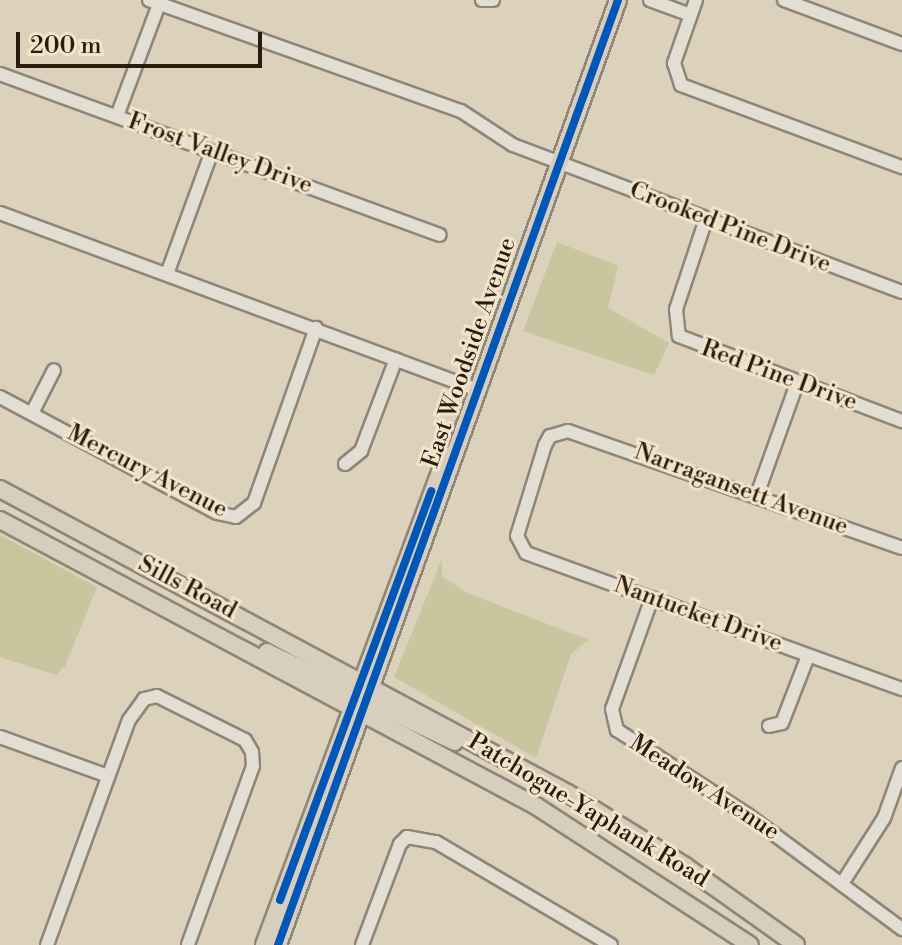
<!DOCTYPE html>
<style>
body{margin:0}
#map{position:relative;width:902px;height:945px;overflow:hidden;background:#dcd1bb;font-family:"Libre Bodoni",serif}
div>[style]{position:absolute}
.green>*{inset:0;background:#c9c69f}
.roads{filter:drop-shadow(2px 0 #8e8678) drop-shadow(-2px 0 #8e8678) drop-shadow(0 2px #8e8678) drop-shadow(0 -2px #8e8678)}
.minor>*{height:12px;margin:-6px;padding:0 6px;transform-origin:6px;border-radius:6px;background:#e3ded3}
.major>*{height:16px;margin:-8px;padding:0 8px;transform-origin:8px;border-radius:8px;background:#d7cebe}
.cycleway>*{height:8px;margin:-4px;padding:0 4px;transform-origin:4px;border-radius:4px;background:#0057b8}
span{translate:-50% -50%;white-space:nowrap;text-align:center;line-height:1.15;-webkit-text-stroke:6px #f1e4ca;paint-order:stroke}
.street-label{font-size:24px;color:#291c0e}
.scale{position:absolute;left:16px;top:32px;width:246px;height:36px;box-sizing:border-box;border:4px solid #291c0e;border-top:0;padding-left:10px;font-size:24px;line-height:28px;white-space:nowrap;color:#291c0e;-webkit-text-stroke:6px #f1e4ca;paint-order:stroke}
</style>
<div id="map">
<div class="green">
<i style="clip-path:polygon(557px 242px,618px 266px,608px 308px,669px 343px,654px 375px,523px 331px)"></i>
<i style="clip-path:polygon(0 535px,97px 587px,65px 666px,56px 675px,0 657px)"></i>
<i style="clip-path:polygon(442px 559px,442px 576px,467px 593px,589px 640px,571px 654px,536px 758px,394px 677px)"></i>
</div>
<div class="roads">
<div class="minor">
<i style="left:149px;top:0;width:331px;rotate:19.6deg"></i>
<i style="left:461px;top:111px;width:62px;rotate:33.2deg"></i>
<i style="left:513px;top:145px;width:416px;rotate:20.7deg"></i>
<i style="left:482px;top:0;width:11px"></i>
<i style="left:650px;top:0;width:40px;rotate:20.2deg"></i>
<i style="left:696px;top:0;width:67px;rotate:109.2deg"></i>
<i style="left:674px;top:63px;width:23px;rotate:72deg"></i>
<i style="left:681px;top:85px;width:236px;rotate:20.4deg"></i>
<i style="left:784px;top:0;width:126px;rotate:20.4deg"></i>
<i style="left:0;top:74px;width:468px;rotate:20.1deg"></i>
<i style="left:117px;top:116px;width:120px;rotate:-69.4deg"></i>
<i style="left:0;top:213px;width:507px;rotate:20.33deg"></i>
<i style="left:705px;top:222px;width:92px;rotate:108.4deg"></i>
<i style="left:676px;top:309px;width:27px;rotate:84deg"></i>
<i style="left:679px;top:336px;width:239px;rotate:20.9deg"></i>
<i style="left:167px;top:274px;width:131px;rotate:-69.9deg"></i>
<i style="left:0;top:397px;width:246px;rotate:28.1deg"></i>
<i style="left:217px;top:513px;width:19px;rotate:12deg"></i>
<i style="left:236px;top:517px;width:23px;rotate:-38deg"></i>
<i style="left:254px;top:503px;width:186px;rotate:-70.5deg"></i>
<i style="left:32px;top:413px;width:48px;rotate:-62.9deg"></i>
<i style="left:345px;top:464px;width:21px;rotate:-39deg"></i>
<i style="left:361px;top:451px;width:98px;rotate:-69.2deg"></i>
<i style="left:757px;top:495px;width:119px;rotate:-70.3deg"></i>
<i style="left:902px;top:548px;width:354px;rotate:-160.7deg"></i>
<i style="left:568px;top:431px;width:19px;rotate:164deg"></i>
<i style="left:550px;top:436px;width:10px;rotate:119deg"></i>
<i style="left:545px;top:445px;width:95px;rotate:107.1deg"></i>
<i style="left:517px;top:536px;width:19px;rotate:62deg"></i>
<i style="left:526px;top:553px;width:400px;rotate:19.9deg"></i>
<i style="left:652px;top:598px;width:118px;rotate:109.8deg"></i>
<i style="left:612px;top:709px;width:22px;rotate:77deg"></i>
<i style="left:617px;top:730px;width:156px;rotate:33deg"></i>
<i style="left:748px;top:815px;width:192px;rotate:36.5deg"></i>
<i style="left:769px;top:726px;width:13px;rotate:-13deg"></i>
<i style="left:782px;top:723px;width:72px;rotate:-68.8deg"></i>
<i style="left:0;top:737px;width:115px;rotate:19.9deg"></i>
<i style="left:843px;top:882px;width:76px;rotate:-57.4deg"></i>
<i style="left:884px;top:818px;width:53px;rotate:-70.2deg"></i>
<i style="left:47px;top:945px;width:239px;rotate:-70deg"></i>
<i style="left:129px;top:720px;width:26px;rotate:-54deg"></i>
<i style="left:144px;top:699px;width:13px;rotate:-13deg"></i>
<i style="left:157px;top:696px;width:98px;rotate:26.6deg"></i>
<i style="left:245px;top:740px;width:14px;rotate:60deg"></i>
<i style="left:252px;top:752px;width:14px;rotate:86deg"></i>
<i style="left:253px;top:766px;width:190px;rotate:110deg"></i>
<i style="left:362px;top:945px;width:108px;rotate:-69.4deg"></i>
<i style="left:400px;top:844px;width:10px;rotate:-45deg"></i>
<i style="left:407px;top:837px;width:29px;rotate:10deg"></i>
<i style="left:436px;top:842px;width:203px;rotate:30.5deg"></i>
</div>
<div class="major">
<i style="left:0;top:489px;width:646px;rotate:28.19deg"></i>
<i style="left:569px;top:794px;width:137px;rotate:31.8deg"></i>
<i style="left:685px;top:866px;width:136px;rotate:35.4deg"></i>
<i style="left:0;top:520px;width:608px;rotate:28.08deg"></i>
<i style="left:536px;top:806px;width:255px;rotate:33deg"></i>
<i style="left:267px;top:652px;width:208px;rotate:25.6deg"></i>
<i style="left:264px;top:945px;width:522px;rotate:-69.59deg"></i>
<i style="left:278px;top:945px;width:1004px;rotate:-70.21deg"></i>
</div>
</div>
<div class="cycleway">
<i style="left:280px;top:900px;width:436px;rotate:-69.7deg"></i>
<i style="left:278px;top:945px;width:1004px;rotate:-70.21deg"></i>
</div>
<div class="street-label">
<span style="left:220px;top:154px;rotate:20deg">Frost Valley Drive</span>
<span style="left:730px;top:228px;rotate:21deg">Crooked Pine Drive</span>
<span style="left:470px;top:353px;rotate:-71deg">East Woodside Avenue</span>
<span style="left:779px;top:376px;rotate:20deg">Red Pine Drive</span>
<span style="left:147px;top:472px;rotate:27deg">Mercury Avenue</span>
<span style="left:741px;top:490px;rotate:20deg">Narragansett Avenue</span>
<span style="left:187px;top:588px;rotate:28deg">Sills Road</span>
<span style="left:698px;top:615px;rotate:20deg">Nantucket Drive</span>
<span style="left:704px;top:788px;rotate:33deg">Meadow Avenue</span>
<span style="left:588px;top:811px;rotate:31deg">Patchogue-Yaphank Road</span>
</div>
<div class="scale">200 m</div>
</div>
